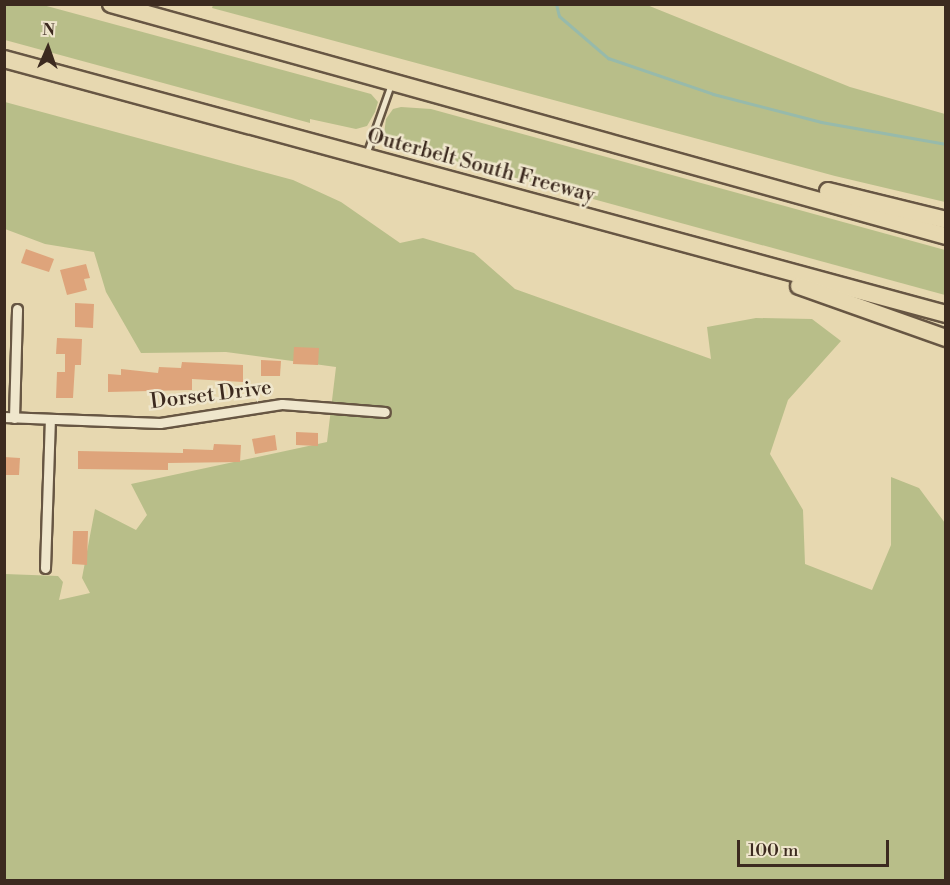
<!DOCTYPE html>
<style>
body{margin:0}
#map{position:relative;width:950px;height:885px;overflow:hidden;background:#e7d8b0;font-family:"Libre Bodoni",serif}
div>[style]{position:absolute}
.green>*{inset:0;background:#b8be89}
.stream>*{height:3px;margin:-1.5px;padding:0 1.5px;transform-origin:1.5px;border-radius:1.5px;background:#97baab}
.building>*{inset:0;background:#dea47b}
.roads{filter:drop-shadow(2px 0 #675643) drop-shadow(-2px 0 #675643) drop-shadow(0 2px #675643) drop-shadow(0 -2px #675643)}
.lane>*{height:4.5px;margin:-2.25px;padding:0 2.25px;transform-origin:2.25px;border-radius:2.25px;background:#efe6cc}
.street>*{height:9px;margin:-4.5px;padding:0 4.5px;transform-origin:4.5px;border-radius:4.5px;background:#efe6cc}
.highway>*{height:16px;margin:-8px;padding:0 8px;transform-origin:8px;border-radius:8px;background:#e7d8b0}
span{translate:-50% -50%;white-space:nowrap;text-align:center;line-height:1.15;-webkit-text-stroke:5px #efe6cc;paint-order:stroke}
.street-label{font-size:21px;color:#3c2a1f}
.frame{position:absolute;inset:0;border:6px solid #3c2a1f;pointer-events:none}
.north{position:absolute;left:18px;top:18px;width:60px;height:60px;-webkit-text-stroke:4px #efe6cc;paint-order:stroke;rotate:2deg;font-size:16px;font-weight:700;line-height:24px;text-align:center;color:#3c2a1f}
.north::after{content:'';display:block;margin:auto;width:21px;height:27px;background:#3c2a1f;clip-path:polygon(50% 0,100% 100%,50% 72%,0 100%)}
.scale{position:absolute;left:737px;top:840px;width:152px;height:27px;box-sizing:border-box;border:3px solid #3c2a1f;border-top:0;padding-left:8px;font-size:18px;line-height:21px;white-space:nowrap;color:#3c2a1f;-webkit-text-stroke:4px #efe6cc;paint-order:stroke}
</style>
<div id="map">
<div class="green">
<i style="clip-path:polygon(4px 5px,43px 5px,371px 94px,378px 102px,375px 112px,367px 126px,356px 129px,310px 119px,310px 123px,5px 40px)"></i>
<i style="clip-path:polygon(213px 5px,647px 5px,850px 87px,945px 114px,945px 202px,835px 176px,212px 8px)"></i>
<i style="clip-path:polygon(5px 102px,293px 180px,341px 202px,400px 243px,423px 238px,474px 253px,515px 289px,711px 359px,707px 327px,756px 318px,812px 319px,841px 341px,788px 400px,770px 454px,803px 510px,805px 564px,872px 590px,891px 545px,891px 477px,919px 488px,945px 523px,945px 880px,5px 880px,5px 574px,58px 576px,63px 582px,59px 600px,90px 593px,82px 578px,95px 509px,136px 530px,147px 515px,131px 484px,327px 442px,336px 367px,226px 352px,141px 353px,106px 292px,94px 252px,45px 244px,5px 229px)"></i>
<i style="clip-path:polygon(401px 107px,431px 109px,945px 250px,945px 295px,395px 145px,384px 134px,386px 119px,393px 109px)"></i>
</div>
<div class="stream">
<i style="left:556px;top:4px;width:12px;rotate:76deg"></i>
<i style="left:559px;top:16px;width:65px;rotate:40.6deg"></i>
<i style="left:608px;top:58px;width:111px;rotate:18.9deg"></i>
<i style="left:713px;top:94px;width:112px;rotate:14.5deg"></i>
<i style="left:821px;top:122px;width:127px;rotate:10deg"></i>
</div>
<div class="building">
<i style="clip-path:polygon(26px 249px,54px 259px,49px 272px,21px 263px)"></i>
<i style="clip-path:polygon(86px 264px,90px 278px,84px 279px,87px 290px,67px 295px,60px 270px)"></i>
<i style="clip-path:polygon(75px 303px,94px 304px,93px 328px,75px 327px)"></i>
<i style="clip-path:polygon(57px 338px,82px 339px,81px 365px,75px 365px,73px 398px,56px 398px,57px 372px,65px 372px,65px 354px,56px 354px)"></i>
<i style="clip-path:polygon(294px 347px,319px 348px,318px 365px,293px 364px)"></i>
<i style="clip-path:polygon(261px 360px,281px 361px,280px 376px,261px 376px)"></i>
<i style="clip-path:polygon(182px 362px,243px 365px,243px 382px,192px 379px,192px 390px,108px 392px,108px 374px,121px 375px,121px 369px,158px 373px,159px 367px,181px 368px)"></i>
<i style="clip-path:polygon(296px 432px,318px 433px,318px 446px,296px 445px)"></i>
<i style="clip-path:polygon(275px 435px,277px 450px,255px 454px,252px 439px)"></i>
<i style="clip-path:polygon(214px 444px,241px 445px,240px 462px,168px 463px,168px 470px,78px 469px,78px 451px,183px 453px,183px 449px,213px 450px)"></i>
<i style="clip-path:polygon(4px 457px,20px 458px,19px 475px,4px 475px)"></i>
<i style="clip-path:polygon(73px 531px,88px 531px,87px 565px,72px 564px)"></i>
</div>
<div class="roads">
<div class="lane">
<i style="left:367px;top:152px;width:69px;rotate:-70.5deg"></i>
</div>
<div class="street">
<i style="left:4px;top:417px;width:156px;rotate:2.2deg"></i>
<i style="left:160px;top:423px;width:123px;rotate:-8.9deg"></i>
<i style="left:282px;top:404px;width:103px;rotate:4.4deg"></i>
<i style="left:14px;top:418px;width:109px;rotate:-88.4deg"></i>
<i style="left:45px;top:568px;width:149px;rotate:-88.1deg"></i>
</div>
<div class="highway">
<i style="left:111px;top:4px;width:867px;rotate:15.53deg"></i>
<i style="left:4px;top:59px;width:976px;rotate:15.15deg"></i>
<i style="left:828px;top:191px;width:122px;rotate:13.8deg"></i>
<i style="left:799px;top:286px;width:156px;rotate:19.5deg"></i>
</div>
</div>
<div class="street-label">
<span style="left:481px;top:166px;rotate:15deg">Outerbelt South Freeway</span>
<span style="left:211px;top:395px;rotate:-7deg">Dorset Drive</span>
</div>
<div class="frame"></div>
<div class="north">N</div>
<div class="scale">100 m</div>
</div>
